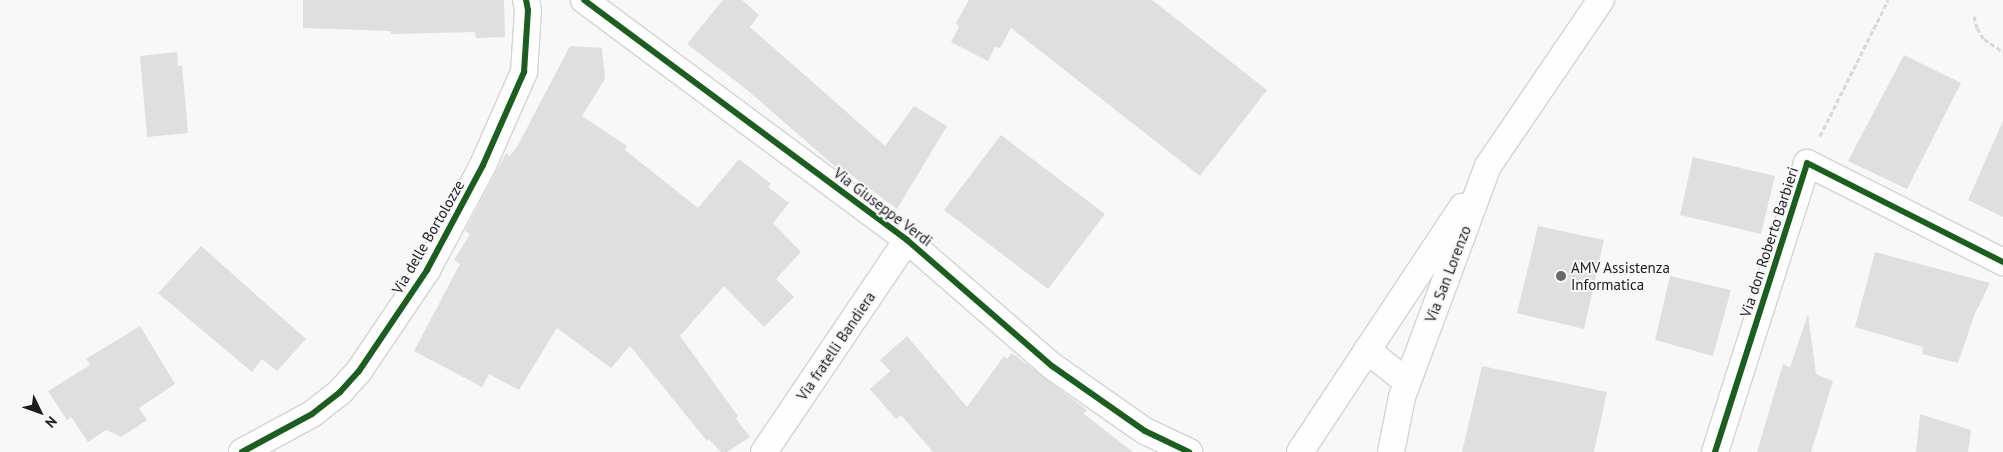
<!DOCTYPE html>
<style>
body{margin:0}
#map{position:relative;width:2003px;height:452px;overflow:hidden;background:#f8f8f9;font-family:"PT Sans",sans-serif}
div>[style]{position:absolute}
.building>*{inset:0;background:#dfdfe0}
.path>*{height:3px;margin-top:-1.5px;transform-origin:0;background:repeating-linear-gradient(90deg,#d8d8d9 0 5px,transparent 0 7.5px)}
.roads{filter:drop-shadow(1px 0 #d4d4d5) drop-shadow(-1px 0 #d4d4d5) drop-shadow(0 1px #d4d4d5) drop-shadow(0 -1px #d4d4d5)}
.minor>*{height:26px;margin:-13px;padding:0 13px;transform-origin:13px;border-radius:13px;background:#fefefe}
.cycleway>*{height:6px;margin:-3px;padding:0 3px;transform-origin:3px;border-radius:3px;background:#1b5e20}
.dots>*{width:14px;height:14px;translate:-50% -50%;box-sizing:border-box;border:2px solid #f7f7fa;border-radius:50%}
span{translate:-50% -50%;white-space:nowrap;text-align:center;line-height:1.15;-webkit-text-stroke:4px #f7f7fa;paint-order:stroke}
.street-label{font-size:15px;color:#1c1c1d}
.poi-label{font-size:15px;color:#1c1c1d}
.left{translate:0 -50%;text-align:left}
.north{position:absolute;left:15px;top:387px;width:50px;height:50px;-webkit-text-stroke:4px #f7f7fa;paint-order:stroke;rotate:132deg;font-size:14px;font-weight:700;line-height:20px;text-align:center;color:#1c1c1d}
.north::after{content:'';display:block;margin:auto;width:18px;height:22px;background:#1c1c1d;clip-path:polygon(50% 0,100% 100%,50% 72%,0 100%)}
</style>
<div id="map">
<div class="building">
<i style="clip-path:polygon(303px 0,504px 0,505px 37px,476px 38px,475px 32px,391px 34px,391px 31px,303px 28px)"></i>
<i style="clip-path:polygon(723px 0,742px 0,759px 15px,750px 27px,885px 146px,914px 106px,947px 126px,897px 209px,839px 166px,837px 168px,746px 89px,687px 44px)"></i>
<i style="clip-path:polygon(969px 0,1152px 0,1267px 90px,1200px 176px,1011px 28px,1000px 48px,995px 47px,988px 61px,951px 42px,959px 27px,956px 23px)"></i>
<i style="clip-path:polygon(570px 46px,602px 48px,605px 79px,582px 116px,627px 146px,625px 150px,698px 208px,739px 159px,771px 184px,768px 187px,789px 203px,773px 223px,801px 252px,776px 279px,794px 297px,764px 327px,724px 286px,680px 336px,738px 416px,736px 419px,750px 437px,727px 452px,721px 452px,709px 439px,707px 441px,630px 346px,611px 368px,557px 328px,519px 390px,489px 374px,482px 387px,414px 351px,460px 264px,454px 260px,470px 234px,465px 231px,506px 153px,510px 156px,518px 145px)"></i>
<i style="clip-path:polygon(177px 52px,178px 66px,182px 65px,188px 133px,147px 137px,140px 56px)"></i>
<i style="clip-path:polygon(1904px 55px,1961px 83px,1907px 189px,1848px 161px)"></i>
<i style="clip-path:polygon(2003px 121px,2003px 217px,1968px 200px)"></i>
<i style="clip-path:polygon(1001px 135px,1105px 214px,1048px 289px,944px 210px)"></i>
<i style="clip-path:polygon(1693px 157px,1775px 176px,1761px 234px,1680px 215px)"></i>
<i style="clip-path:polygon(1538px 226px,1604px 240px,1584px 329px,1517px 313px)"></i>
<i style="clip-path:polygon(201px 246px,306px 339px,277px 371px,262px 359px,252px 372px,158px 293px)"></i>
<i style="clip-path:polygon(1875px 252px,1990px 283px,1974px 316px,1958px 363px,1922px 354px,1923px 347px,1855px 327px)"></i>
<i style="clip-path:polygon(1670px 276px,1731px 290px,1713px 356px,1655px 340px)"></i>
<i style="clip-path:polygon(1808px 314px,1816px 374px,1833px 381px,1811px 452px,1757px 452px,1783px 364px,1790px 367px)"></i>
<i style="clip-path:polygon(140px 326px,175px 384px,139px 408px,147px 420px,121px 437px,106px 430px,88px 442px,71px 417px,67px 420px,48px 391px,90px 365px,86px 359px)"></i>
<i style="clip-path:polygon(907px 336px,967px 407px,1004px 356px,1007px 359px,1012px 353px,1087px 410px,1084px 414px,1133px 452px,933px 452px,901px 415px,896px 419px,870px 389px,890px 371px,880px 360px)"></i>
<i style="clip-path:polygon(1482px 366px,1607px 392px,1594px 452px,1462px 452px)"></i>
<i style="clip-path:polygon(1920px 414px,1971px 430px,1968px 452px,1916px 452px)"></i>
</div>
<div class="path">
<i style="left:1974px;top:16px;width:12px;rotate:76deg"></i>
<i style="left:1977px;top:28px;width:13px;rotate:58deg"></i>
<i style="left:1984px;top:39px;width:23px;rotate:34deg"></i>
<i style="left:1820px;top:136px;width:152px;rotate:-63.4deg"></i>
</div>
<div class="roads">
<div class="minor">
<i style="left:584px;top:0;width:402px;rotate:36.6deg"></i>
<i style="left:907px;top:240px;width:192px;rotate:41deg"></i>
<i style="left:1052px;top:366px;width:113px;rotate:35deg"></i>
<i style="left:1145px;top:431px;width:49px;rotate:25.5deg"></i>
<i style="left:1367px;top:350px;width:51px;rotate:38.7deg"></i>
<i style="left:242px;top:452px;width:80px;rotate:-28.5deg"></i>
<i style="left:312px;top:414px;width:36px;rotate:-38deg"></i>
<i style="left:340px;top:392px;width:28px;rotate:-48deg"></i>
<i style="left:359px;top:371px;width:122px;rotate:-56deg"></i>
<i style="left:427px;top:270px;width:119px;rotate:-61.9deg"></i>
<i style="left:483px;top:165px;width:102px;rotate:-66.2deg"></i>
<i style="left:524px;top:72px;width:62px;rotate:-86.3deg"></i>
<i style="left:528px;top:10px;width:10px;rotate:-101deg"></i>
<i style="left:764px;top:452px;width:256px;rotate:-56deg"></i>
<i style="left:1300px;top:452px;width:294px;rotate:-56.5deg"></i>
<i style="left:1391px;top:452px;width:56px;rotate:-78.7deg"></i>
<i style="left:1402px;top:397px;width:246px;rotate:-69.6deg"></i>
<i style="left:1488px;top:166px;width:201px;rotate:-55.8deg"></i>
<i style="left:1715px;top:452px;width:303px;rotate:-72.3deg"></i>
<i style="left:1807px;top:163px;width:220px;rotate:26.8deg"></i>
</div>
</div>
<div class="cycleway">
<i style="left:584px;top:0;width:402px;rotate:36.6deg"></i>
<i style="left:907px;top:240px;width:192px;rotate:41deg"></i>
<i style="left:1052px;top:366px;width:113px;rotate:35deg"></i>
<i style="left:1145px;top:431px;width:49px;rotate:25.5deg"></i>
<i style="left:242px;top:452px;width:80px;rotate:-28.5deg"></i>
<i style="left:312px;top:414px;width:36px;rotate:-38deg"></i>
<i style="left:340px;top:392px;width:28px;rotate:-48deg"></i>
<i style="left:359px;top:371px;width:122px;rotate:-56deg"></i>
<i style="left:427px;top:270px;width:119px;rotate:-61.9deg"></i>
<i style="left:483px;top:165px;width:102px;rotate:-66.2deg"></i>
<i style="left:524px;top:72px;width:62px;rotate:-86.3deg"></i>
<i style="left:528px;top:10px;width:10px;rotate:-101deg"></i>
<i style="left:1715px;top:452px;width:303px;rotate:-72.3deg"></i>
<i style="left:1807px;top:163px;width:220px;rotate:26.8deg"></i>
</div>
<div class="dots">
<i style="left:1561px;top:276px;background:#69696a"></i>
</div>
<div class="street-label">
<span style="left:883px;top:207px;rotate:37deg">Via Giuseppe Verdi</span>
<span style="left:428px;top:237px;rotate:-60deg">Via delle Bortolozze</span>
<span style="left:1769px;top:242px;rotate:-72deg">Via don Roberto Barbieri</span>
<span style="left:1448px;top:274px;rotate:-69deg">Via San Lorenzo</span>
<span style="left:836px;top:346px;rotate:-56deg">Via fratelli Bandiera</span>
</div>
<div class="poi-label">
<span class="left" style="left:1571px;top:276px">AMV Assistenza<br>Informatica</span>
</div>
<div class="north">N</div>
</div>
